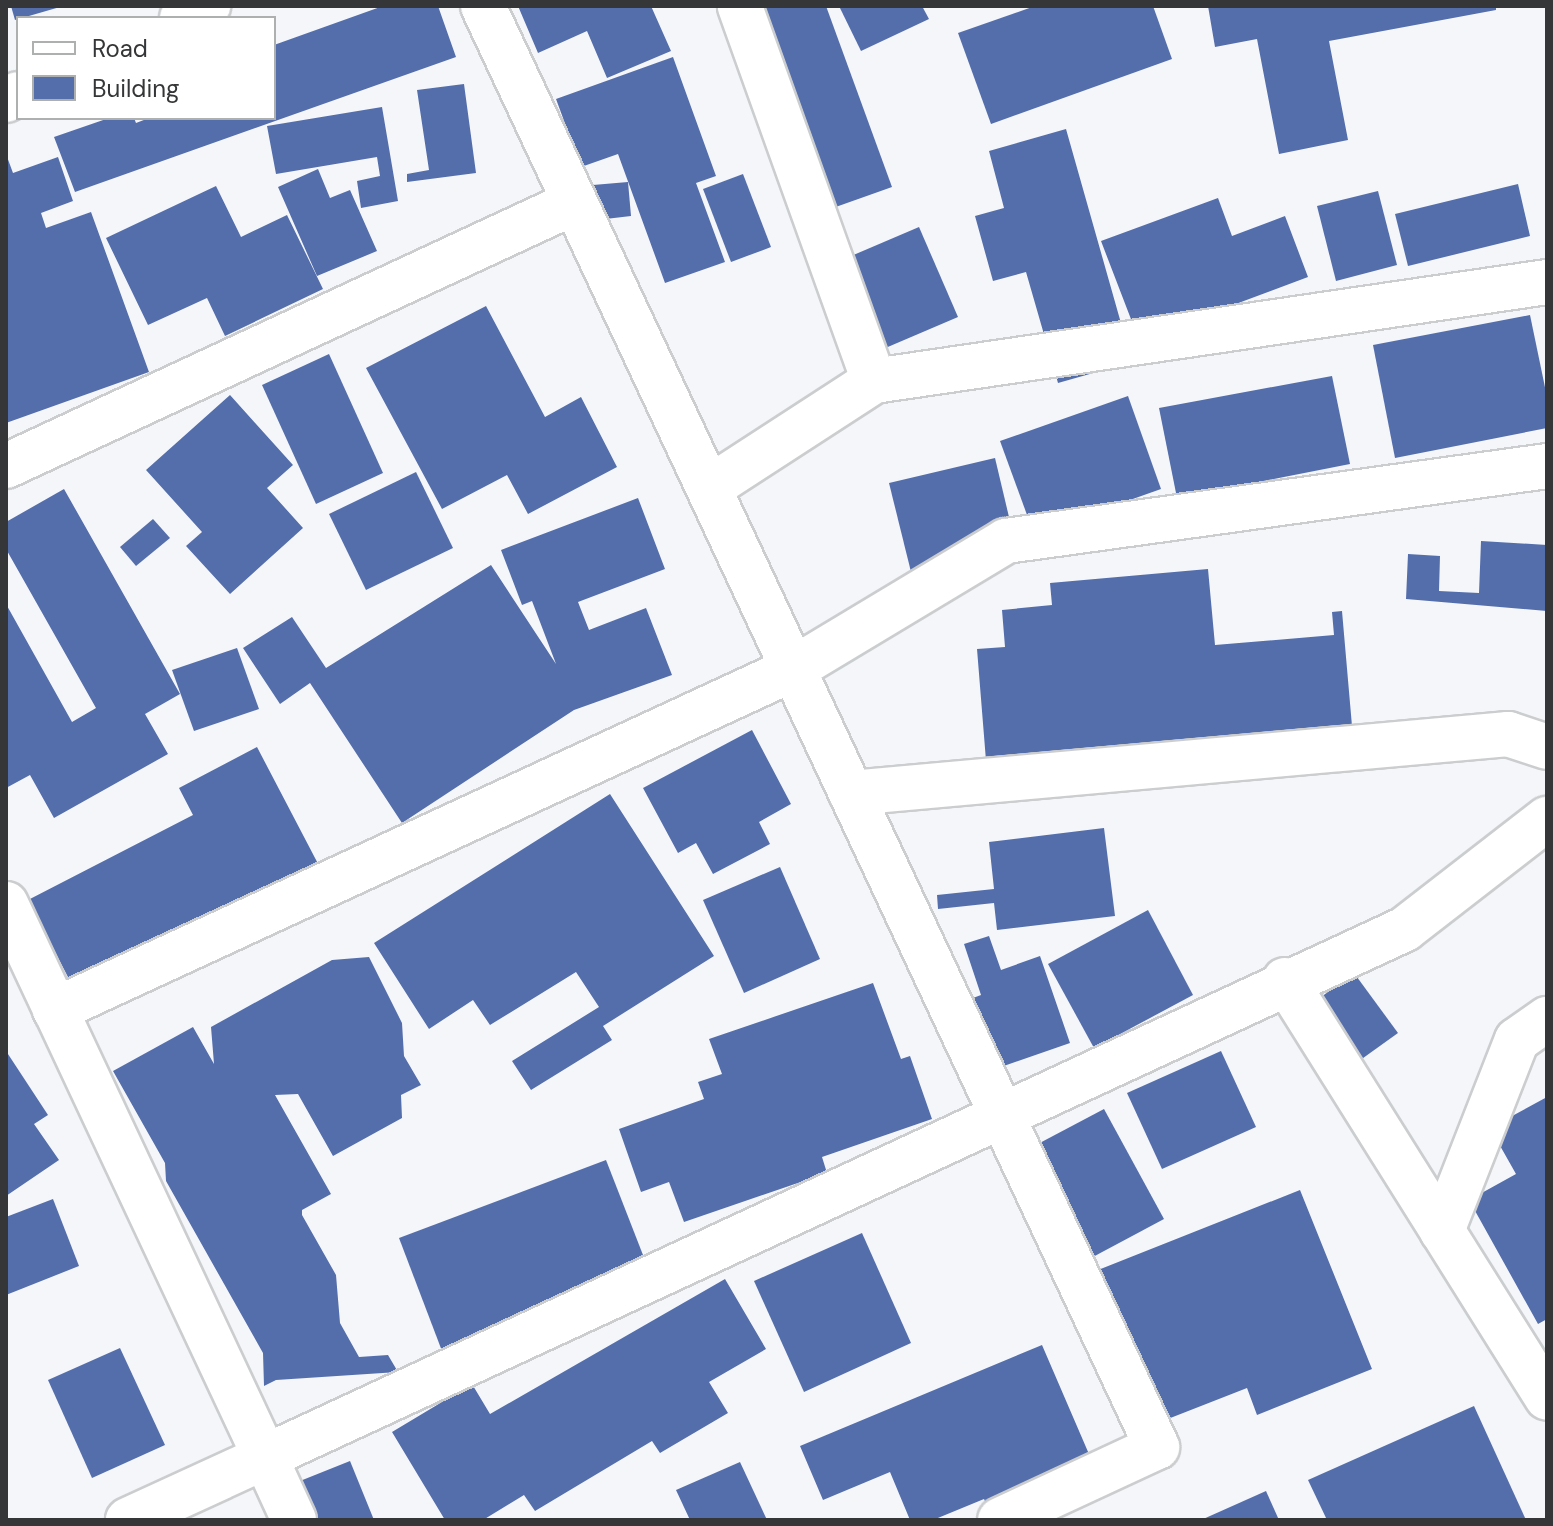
<!DOCTYPE html>
<style>
body{margin:0}
#map{position:relative;width:1553px;height:1526px;overflow:hidden;background:#f4f6f9;font-family:"DM Sans",sans-serif}
div>[style]{position:absolute}
.building>*{inset:0;background:#546eac}
.roads{filter:drop-shadow(2px 0 #cbcdcf) drop-shadow(-2px 0 #cbcdcf) drop-shadow(0 2px #cbcdcf) drop-shadow(0 -2px #cbcdcf)}
.minor>*{height:44px;margin:-22px;padding:0 22px;transform-origin:22px;border-radius:22px;background:#fff}
span{translate:-50% -50%;white-space:nowrap;text-align:center;line-height:1.15;-webkit-text-stroke:8px #fff;paint-order:stroke}
.frame{position:absolute;inset:0;border:8px solid #353637;pointer-events:none}
.legend{position:absolute;left:16px;top:16px;width:260px;height:104px;box-sizing:border-box;background:#fff;border:2px solid #aeafaf;margin:0;padding:10px 14px;list-style:none;font-size:24px;color:#353637}
.legend li{display:flex;align-items:center;gap:16px;height:40px}
.legend b{width:40px;border:2px solid #aeafaf}
</style>
<div id="map">
<div class="building">
<i style="clip-path:polygon(11px 6px,60px 6px,60px 7px,15px 20px)"></i>
<i style="clip-path:polygon(383px 6px,438px 6px,456px 57px,75px 192px,54px 137px,109px 118px,134px 118px,136px 123px,149px 118px,274px 118px,274px 45px)"></i>
<i style="clip-path:polygon(518px 6px,651px 6px,671px 51px,607px 78px,587px 31px,538px 53px)"></i>
<i style="clip-path:polygon(741px 6px,826px 6px,892px 187px,816px 214px)"></i>
<i style="clip-path:polygon(839px 6px,922px 6px,929px 19px,861px 51px)"></i>
<i style="clip-path:polygon(1035px 6px,1153px 6px,1172px 59px,991px 124px,958px 33px)"></i>
<i style="clip-path:polygon(1208px 6px,1496px 6px,1496px 10px,1329px 41px,1348px 140px,1279px 154px,1257px 39px,1215px 47px)"></i>
<i style="clip-path:polygon(673px 57px,716px 176px,696px 183px,725px 262px,665px 283px,618px 154px,581px 167px,556px 99px)"></i>
<i style="clip-path:polygon(464px 84px,476px 173px,407px 182px,407px 174px,429px 170px,417px 90px)"></i>
<i style="clip-path:polygon(382px 107px,398px 201px,361px 208px,357px 181px,380px 176px,377px 157px,276px 174px,267px 126px)"></i>
<i style="clip-path:polygon(1066px 129px,1132px 362px,1058px 383px,1026px 272px,993px 281px,975px 216px,1004px 208px,989px 151px)"></i>
<i style="clip-path:polygon(6px 154px,13px 173px,58px 157px,73px 201px,41px 213px,46px 228px,91px 212px,149px 372px,6px 423px)"></i>
<i style="clip-path:polygon(318px 169px,330px 198px,350px 190px,377px 251px,317px 276px,278px 187px)"></i>
<i style="clip-path:polygon(743px 174px,771px 247px,731px 262px,703px 189px)"></i>
<i style="clip-path:polygon(628px 182px,631px 216px,597px 220px,593px 185px)"></i>
<i style="clip-path:polygon(1518px 184px,1530px 236px,1408px 266px,1395px 214px)"></i>
<i style="clip-path:polygon(216px 186px,241px 237px,287px 215px,323px 289px,225px 336px,207px 298px,148px 325px,106px 238px)"></i>
<i style="clip-path:polygon(1378px 191px,1397px 265px,1336px 281px,1317px 206px)"></i>
<i style="clip-path:polygon(1218px 198px,1232px 236px,1285px 216px,1308px 277px,1139px 340px,1101px 241px)"></i>
<i style="clip-path:polygon(919px 227px,958px 317px,862px 358px,823px 268px)"></i>
<i style="clip-path:polygon(486px 306px,545px 417px,581px 397px,617px 467px,528px 514px,507px 475px,442px 509px,366px 368px)"></i>
<i style="clip-path:polygon(1530px 315px,1547px 397px,1547px 428px,1395px 458px,1373px 345px)"></i>
<i style="clip-path:polygon(329px 354px,383px 473px,316px 504px,262px 385px)"></i>
<i style="clip-path:polygon(1332px 376px,1350px 464px,1177px 498px,1159px 408px)"></i>
<i style="clip-path:polygon(230px 395px,293px 465px,267px 488px,303px 528px,230px 594px,186px 546px,202px 532px,146px 470px)"></i>
<i style="clip-path:polygon(1128px 396px,1161px 489px,1034px 534px,1000px 441px)"></i>
<i style="clip-path:polygon(995px 458px,1018px 555px,913px 580px,889px 483px)"></i>
<i style="clip-path:polygon(416px 472px,453px 548px,366px 590px,329px 514px)"></i>
<i style="clip-path:polygon(64px 489px,180px 694px,145px 714px,168px 754px,54px 818px,30px 775px,6px 788px,6px 604px,72px 722px,96px 708px,6px 549px,6px 522px)"></i>
<i style="clip-path:polygon(638px 498px,665px 569px,578px 602px,589px 630px,646px 608px,672px 675px,574px 710px,402px 823px,310px 683px,280px 704px,243px 648px,292px 617px,326px 668px,491px 565px,556px 664px,532px 601px,522px 605px,501px 550px)"></i>
<i style="clip-path:polygon(153px 519px,170px 538px,136px 566px,120px 547px)"></i>
<i style="clip-path:polygon(1481px 541px,1547px 545px,1547px 611px,1406px 599px,1408px 554px,1440px 556px,1439px 591px,1479px 593px)"></i>
<i style="clip-path:polygon(1208px 569px,1215px 645px,1334px 635px,1332px 612px,1342px 611px,1352px 726px,987px 773px,977px 649px,1005px 647px,1002px 610px,1052px 605px,1050px 583px)"></i>
<i style="clip-path:polygon(237px 648px,259px 709px,194px 731px,172px 670px)"></i>
<i style="clip-path:polygon(752px 730px,791px 804px,759px 822px,770px 844px,713px 874px,696px 843px,678px 853px,643px 788px)"></i>
<i style="clip-path:polygon(257px 747px,326px 879px,82px 1004px,28px 900px,193px 815px,179px 788px)"></i>
<i style="clip-path:polygon(610px 794px,714px 956px,603px 1026px,612px 1040px,531px 1090px,512px 1061px,599px 1007px,576px 972px,490px 1025px,473px 1000px,429px 1029px,374px 943px)"></i>
<i style="clip-path:polygon(1104px 828px,1115px 916px,997px 930px,994px 903px,938px 909px,937px 895px,994px 889px,989px 842px)"></i>
<i style="clip-path:polygon(780px 867px,820px 959px,744px 993px,703px 900px)"></i>
<i style="clip-path:polygon(1148px 910px,1193px 995px,1094px 1048px,1048px 964px)"></i>
<i style="clip-path:polygon(989px 936px,1001px 970px,1040px 956px,1070px 1043px,998px 1068px,973px 998px,981px 995px,964px 944px)"></i>
<i style="clip-path:polygon(369px 957px,402px 1023px,404px 1056px,421px 1085px,401px 1095px,402px 1118px,333px 1156px,298px 1094px,275px 1095px,331px 1194px,302px 1210px,302px 1215px,336px 1275px,340px 1323px,359px 1357px,388px 1355px,398px 1372px,276px 1380px,264px 1386px,263px 1353px,166px 1181px,165px 1163px,113px 1071px,193px 1027px,214px 1064px,211px 1027px,332px 960px)"></i>
<i style="clip-path:polygon(1354px 973px,1398px 1033px,1338px 1076px,1295px 1016px)"></i>
<i style="clip-path:polygon(873px 983px,901px 1059px,910px 1056px,932px 1119px,822px 1157px,827px 1173px,684px 1222px,669px 1182px,641px 1192px,619px 1129px,704px 1099px,698px 1082px,722px 1074px,709px 1039px)"></i>
<i style="clip-path:polygon(6px 1051px,48px 1115px,34px 1124px,59px 1160px,6px 1196px)"></i>
<i style="clip-path:polygon(1221px 1051px,1256px 1127px,1162px 1169px,1127px 1093px)"></i>
<i style="clip-path:polygon(1547px 1097px,1547px 1319px,1538px 1324px,1469px 1200px,1516px 1174px,1490px 1128px)"></i>
<i style="clip-path:polygon(1104px 1109px,1164px 1219px,1076px 1266px,1017px 1155px)"></i>
<i style="clip-path:polygon(606px 1160px,650px 1273px,442px 1351px,399px 1238px)"></i>
<i style="clip-path:polygon(1300px 1190px,1372px 1369px,1257px 1415px,1247px 1388px,1155px 1424px,1093px 1272px)"></i>
<i style="clip-path:polygon(53px 1199px,79px 1266px,6px 1295px,6px 1217px)"></i>
<i style="clip-path:polygon(862px 1233px,911px 1343px,804px 1392px,754px 1281px)"></i>
<i style="clip-path:polygon(725px 1279px,766px 1349px,709px 1382px,728px 1413px,660px 1453px,652px 1441px,535px 1511px,524px 1495px,483px 1520px,445px 1520px,392px 1432px,472px 1384px,490px 1414px)"></i>
<i style="clip-path:polygon(1042px 1345px,1098px 1475px,993px 1519px,984px 1499px,933px 1520px,910px 1520px,890px 1472px,823px 1500px,800px 1446px)"></i>
<i style="clip-path:polygon(120px 1348px,165px 1445px,92px 1478px,48px 1380px)"></i>
<i style="clip-path:polygon(1474px 1406px,1526px 1520px,1327px 1520px,1308px 1480px)"></i>
<i style="clip-path:polygon(350px 1461px,374px 1520px,310px 1520px,295px 1483px)"></i>
<i style="clip-path:polygon(740px 1462px,767px 1520px,690px 1520px,676px 1490px)"></i>
<i style="clip-path:polygon(1266px 1491px,1279px 1520px,1201px 1520px)"></i>
</div>
<div class="roads">
<div class="minor">
<i style="left:483px;top:6px;width:1591px;rotate:64.93deg"></i>
<i style="left:1157px;top:1447px;width:173px;rotate:155.1deg"></i>
<i style="left:182px;top:18px;width:29px;rotate:-25deg"></i>
<i style="left:6px;top:100px;width:13px;rotate:-27deg"></i>
<i style="left:874px;top:381px;width:680px;rotate:-8.37deg"></i>
<i style="left:6px;top:466px;width:627px;rotate:-24.89deg"></i>
<i style="left:709px;top:488px;width:197px;rotate:-33deg"></i>
<i style="left:874px;top:381px;width:398px;rotate:-109.7deg"></i>
<i style="left:851px;top:793px;width:660px;rotate:-5.13deg"></i>
<i style="left:1508px;top:734px;width:41px;rotate:18.4deg"></i>
<i style="left:6px;top:904px;width:611px;rotate:64.9deg"></i>
<i style="left:265px;top:1457px;width:151px;rotate:155.3deg"></i>
<i style="left:1285px;top:980px;width:493px;rotate:57.9deg"></i>
<i style="left:55px;top:1010px;width:813px;rotate:-24.8deg"></i>
<i style="left:793px;top:669px;width:249px;rotate:-31deg"></i>
<i style="left:1006px;top:541px;width:546px;rotate:-7.89deg"></i>
<i style="left:1442px;top:1231px;width:205px;rotate:-68.6deg"></i>
<i style="left:1517px;top:1040px;width:37px;rotate:-35deg"></i>
<i style="left:294px;top:1520px;width:69px;rotate:-114.7deg"></i>
<i style="left:265px;top:1457px;width:1256px;rotate:-24.85deg"></i>
<i style="left:1405px;top:929px;width:180px;rotate:-37.8deg"></i>
</div>
</div>
<div class="frame"></div>
<ul class="legend">
<li><b style="height:10px;background:#fff"></b>Road</li>
<li><b style="height:22px;background:#546eac"></b>Building</li>
</ul>
</div>
